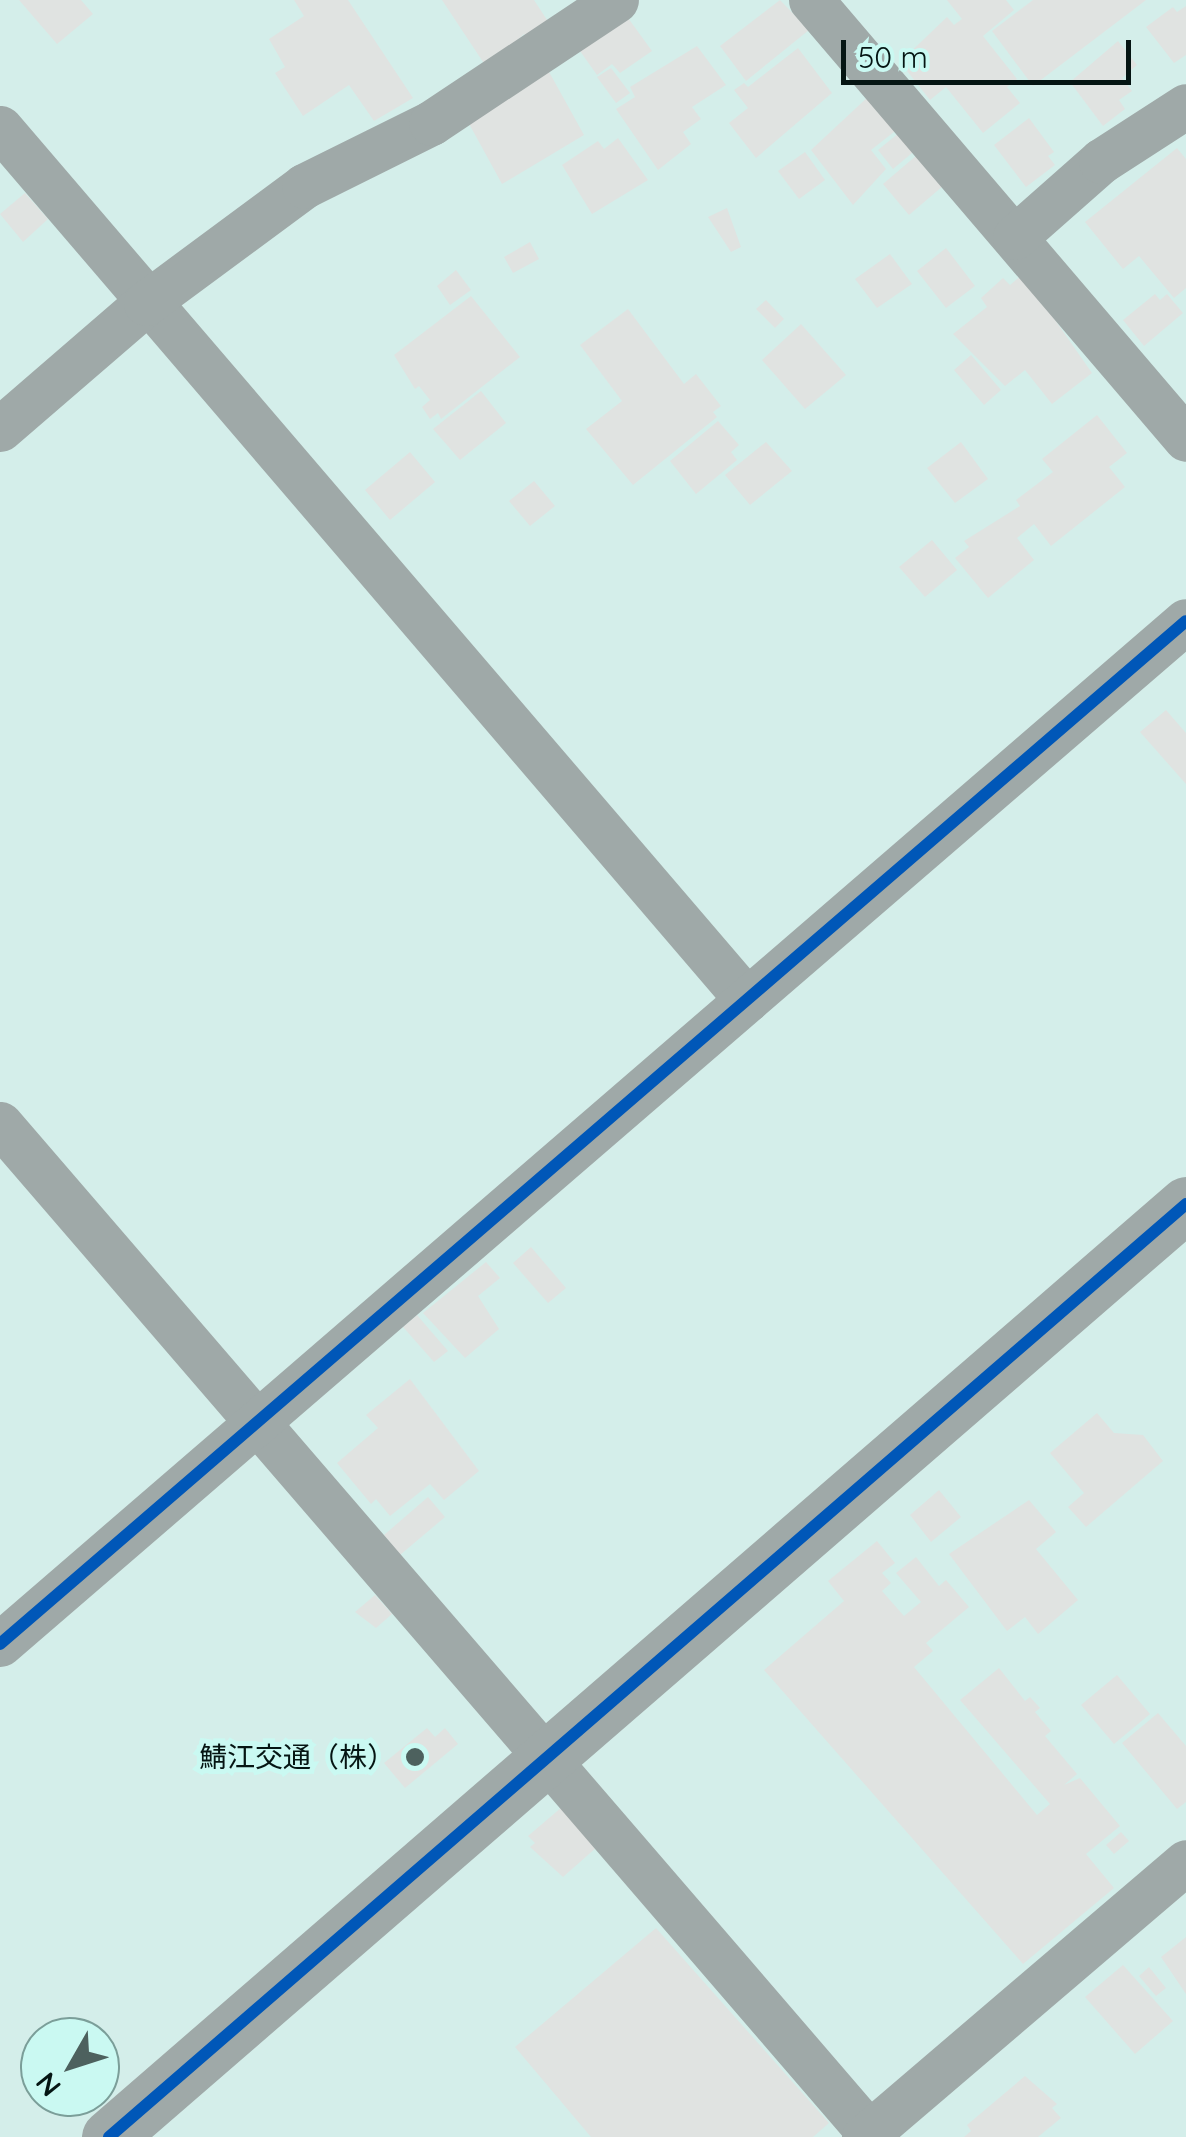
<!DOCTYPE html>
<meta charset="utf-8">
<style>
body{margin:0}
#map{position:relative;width:1186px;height:2137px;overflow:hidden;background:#d4eeea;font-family:Quicksand,"Noto Sans JP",sans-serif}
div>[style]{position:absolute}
.building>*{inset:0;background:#e0e3e1}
.minor>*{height:45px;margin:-22.5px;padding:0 22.5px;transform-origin:22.5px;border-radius:22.5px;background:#9fa9a8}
.tertiary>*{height:55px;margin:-27.5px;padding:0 27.5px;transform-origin:27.5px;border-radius:27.5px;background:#9fa9a8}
.cycleway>*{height:12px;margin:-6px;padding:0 6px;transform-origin:6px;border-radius:6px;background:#0057b8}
.dots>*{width:28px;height:28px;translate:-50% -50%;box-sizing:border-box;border:5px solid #caf9f2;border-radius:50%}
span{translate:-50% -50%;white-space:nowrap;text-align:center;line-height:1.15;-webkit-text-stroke:10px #caf9f2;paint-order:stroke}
.poi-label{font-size:28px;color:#051513}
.right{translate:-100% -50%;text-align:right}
.north{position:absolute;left:20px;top:2017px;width:100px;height:100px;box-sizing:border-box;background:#caf9f2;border:2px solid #7b9e99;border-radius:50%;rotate:231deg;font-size:28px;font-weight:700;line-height:40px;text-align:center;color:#051513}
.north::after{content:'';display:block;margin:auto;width:35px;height:45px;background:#4d615e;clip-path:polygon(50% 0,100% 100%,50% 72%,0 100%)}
.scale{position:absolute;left:841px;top:40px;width:290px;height:45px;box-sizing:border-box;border:5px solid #051513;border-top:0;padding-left:12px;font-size:30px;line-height:35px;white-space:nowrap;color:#051513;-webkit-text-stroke:8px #caf9f2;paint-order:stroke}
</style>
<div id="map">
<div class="building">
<i style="clip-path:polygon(19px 0,81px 0,93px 14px,57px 44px)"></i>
<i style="clip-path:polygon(294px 0,348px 0,413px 98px,374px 121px,349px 85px,303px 116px,275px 73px,285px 67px,269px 39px,304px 16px)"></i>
<i style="clip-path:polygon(442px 0,534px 0,549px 23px,527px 39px,524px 34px,487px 68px)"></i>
<i style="clip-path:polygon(780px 0,809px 30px,746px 81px,720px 46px)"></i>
<i style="clip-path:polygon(947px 0,1006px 0,1014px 10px,983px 36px,1017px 79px,1007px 87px,1020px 103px,983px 133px,946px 87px,930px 100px,900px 62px,947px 17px,954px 25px,962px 19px)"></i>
<i style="clip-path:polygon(1033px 0,1146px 0,1033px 86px,992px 31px)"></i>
<i style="clip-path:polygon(1186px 6px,1186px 55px,1174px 63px,1146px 27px,1173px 7px,1177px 12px)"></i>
<i style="clip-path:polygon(623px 11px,652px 51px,620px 73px,612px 64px,597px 75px,575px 44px)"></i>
<i style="clip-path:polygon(1118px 41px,1137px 65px,1122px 78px,1132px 91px,1119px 100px,1125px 109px,1103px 126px,1070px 82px)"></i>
<i style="clip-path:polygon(697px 46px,726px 85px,692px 107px,701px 119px,683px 132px,691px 144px,658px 170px,616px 109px,635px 97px,630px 87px)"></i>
<i style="clip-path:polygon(798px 48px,832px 93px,756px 158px,729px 123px,748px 108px,734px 90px,744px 83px,748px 87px)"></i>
<i style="clip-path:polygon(611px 68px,630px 93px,616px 103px,597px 77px)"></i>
<i style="clip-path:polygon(548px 70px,584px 135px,502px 184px,467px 120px)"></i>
<i style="clip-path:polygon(870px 95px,899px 128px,871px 150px,886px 169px,853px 205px,811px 150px)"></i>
<i style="clip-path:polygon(1029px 118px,1054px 152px,1048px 156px,1055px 165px,1026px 187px,994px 145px)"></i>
<i style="clip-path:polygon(905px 128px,918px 148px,893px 169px,878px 150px)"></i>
<i style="clip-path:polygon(618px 138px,648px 180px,592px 214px,562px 165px,598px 141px,604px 149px)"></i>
<i style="clip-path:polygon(1177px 148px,1186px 159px,1186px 288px,1174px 298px,1139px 256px,1123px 269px,1085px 222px)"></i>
<i style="clip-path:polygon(924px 149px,950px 180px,909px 215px,883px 184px)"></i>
<i style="clip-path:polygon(805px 152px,825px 180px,799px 199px,778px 171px)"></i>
<i style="clip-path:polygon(25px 193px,48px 219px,23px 242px,0 214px)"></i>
<i style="clip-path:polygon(727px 208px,741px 247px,731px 252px,708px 217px)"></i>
<i style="clip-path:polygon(530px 242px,539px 259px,513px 273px,504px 257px)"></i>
<i style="clip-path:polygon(946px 248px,975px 286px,946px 308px,917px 271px)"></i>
<i style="clip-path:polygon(890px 254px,912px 284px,877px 308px,855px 279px)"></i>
<i style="clip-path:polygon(456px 270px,471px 290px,450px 305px,437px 286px)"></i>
<i style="clip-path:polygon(1023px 274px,1092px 373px,1052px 404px,1025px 370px,1005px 386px,953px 334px,987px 307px,981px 298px,1003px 278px,1010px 285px)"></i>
<i style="clip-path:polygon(1155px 294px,1160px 300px,1167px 294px,1183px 313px,1144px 346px,1123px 320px)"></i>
<i style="clip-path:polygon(471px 296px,520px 357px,441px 419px,438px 413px,430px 419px,422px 407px,430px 400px,419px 386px,415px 389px,394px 355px)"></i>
<i style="clip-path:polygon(766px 300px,784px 319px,775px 328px,756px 309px)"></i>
<i style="clip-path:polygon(628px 309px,684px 384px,696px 374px,721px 406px,713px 412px,717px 417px,633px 485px,586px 429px,622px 401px,580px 345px)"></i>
<i style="clip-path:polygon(801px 324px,846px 375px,805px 409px,762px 360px)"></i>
<i style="clip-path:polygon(971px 355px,1001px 390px,984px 405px,954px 370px)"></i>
<i style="clip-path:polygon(481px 391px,506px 423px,460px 460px,433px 429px)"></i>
<i style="clip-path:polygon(1097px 415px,1127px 453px,1109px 467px,1125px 487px,1051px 546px,1034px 524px,1017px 538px,1034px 560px,988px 598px,955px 558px,969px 547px,964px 541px,1020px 506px,1016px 500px,1053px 472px,1042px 459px)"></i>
<i style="clip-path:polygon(718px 421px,739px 445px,731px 452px,737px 460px,696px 494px,670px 461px)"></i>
<i style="clip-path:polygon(766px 442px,792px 471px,750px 505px,725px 475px)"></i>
<i style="clip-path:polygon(961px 442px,988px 479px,955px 503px,927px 468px)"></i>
<i style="clip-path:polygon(410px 452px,435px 482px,390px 520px,365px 490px)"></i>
<i style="clip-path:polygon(534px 481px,555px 506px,530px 526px,509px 501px)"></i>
<i style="clip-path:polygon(932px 540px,957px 570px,925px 597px,899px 567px)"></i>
<i style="clip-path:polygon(1166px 710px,1186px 733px,1186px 784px,1140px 732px)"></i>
<i style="clip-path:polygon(531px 1247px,566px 1288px,548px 1303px,513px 1263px)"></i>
<i style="clip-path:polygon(486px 1262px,500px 1278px,478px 1296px,499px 1329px,465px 1358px,423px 1313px)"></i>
<i style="clip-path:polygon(417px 1315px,448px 1351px,434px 1362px,403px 1327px)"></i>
<i style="clip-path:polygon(410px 1379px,479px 1471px,444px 1500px,430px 1484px,390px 1516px,376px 1499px,371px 1504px,337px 1463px,378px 1428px,366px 1415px)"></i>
<i style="clip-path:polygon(1097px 1413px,1114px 1433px,1143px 1435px,1163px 1461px,1086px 1527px,1068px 1507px,1084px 1493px,1050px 1453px)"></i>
<i style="clip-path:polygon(939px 1490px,961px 1517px,931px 1542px,910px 1515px)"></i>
<i style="clip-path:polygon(428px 1497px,445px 1517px,400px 1555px,384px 1535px)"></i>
<i style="clip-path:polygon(1029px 1500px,1056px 1532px,1036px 1549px,1078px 1600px,1038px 1634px,1025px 1617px,1007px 1631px,949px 1554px)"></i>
<i style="clip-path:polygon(877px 1541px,895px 1563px,882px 1573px,891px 1583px,882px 1591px,904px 1616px,921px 1602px,896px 1573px,916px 1557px,939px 1586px,946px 1580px,969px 1607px,926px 1643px,933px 1651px,914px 1667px,1037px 1815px,1050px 1804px,960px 1700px,999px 1668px,1025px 1701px,1030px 1697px,1040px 1708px,1035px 1712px,1051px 1731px,1045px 1736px,1077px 1774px,1064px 1785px,1080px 1778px,1120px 1826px,1086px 1854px,1114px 1888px,1023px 1964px,764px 1670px,844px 1601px,828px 1581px)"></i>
<i style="clip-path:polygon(375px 1595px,392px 1614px,376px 1628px,355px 1612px)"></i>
<i style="clip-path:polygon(1117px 1675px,1150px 1714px,1114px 1744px,1081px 1705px)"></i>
<i style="clip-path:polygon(1158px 1713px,1186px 1746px,1186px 1802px,1177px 1809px,1122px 1743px)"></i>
<i style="clip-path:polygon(427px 1728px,435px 1737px,445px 1728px,458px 1744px,405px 1788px,384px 1763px)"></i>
<i style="clip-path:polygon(562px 1807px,597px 1847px,563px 1877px,530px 1847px,535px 1843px,528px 1836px)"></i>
<i style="clip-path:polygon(1121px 1832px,1129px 1841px,1114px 1854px,1106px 1845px)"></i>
<i style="clip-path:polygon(656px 1928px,829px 2123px,813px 2137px,591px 2137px,515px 2047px)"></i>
<i style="clip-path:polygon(1186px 1937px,1186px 1994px,1161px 1957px)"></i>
<i style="clip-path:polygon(1123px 1965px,1173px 2021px,1135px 2054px,1085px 1997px)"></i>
<i style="clip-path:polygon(1149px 1967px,1166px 1988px,1156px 1996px,1139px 1976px)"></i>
<i style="clip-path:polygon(1025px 2076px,1057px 2104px,1052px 2108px,1061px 2118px,1038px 2137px,964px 2137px,971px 2131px,967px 2125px)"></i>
</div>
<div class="minor">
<i style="left:811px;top:0;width:577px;rotate:49.5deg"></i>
<i style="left:0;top:128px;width:1148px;rotate:49.41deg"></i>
<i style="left:1015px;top:237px;width:115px;rotate:-41.5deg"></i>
<i style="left:1101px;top:161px;width:101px;rotate:-32.9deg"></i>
<i style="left:0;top:429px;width:193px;rotate:-40.8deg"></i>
<i style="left:146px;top:303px;width:197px;rotate:-36.5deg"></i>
<i style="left:304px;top:186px;width:142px;rotate:-26.4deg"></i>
<i style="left:431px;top:123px;width:222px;rotate:-33.6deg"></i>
<i style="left:0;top:1124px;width:1337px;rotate:49.25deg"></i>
<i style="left:0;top:1644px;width:1566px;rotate:-40.78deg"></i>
<i style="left:864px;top:2137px;width:423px;rotate:-40.5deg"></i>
</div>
<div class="tertiary">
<i style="left:109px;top:2137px;width:1425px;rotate:-40.9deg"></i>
</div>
<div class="cycleway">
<i style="left:0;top:1644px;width:1566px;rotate:-40.78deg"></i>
<i style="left:109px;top:2137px;width:1425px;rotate:-40.9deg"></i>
</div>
<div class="dots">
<i style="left:415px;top:1757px;background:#4d615e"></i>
</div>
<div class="poi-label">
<span class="right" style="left:395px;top:1757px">鯖江交通（株）</span>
</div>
<div class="north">N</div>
<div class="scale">50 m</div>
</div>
